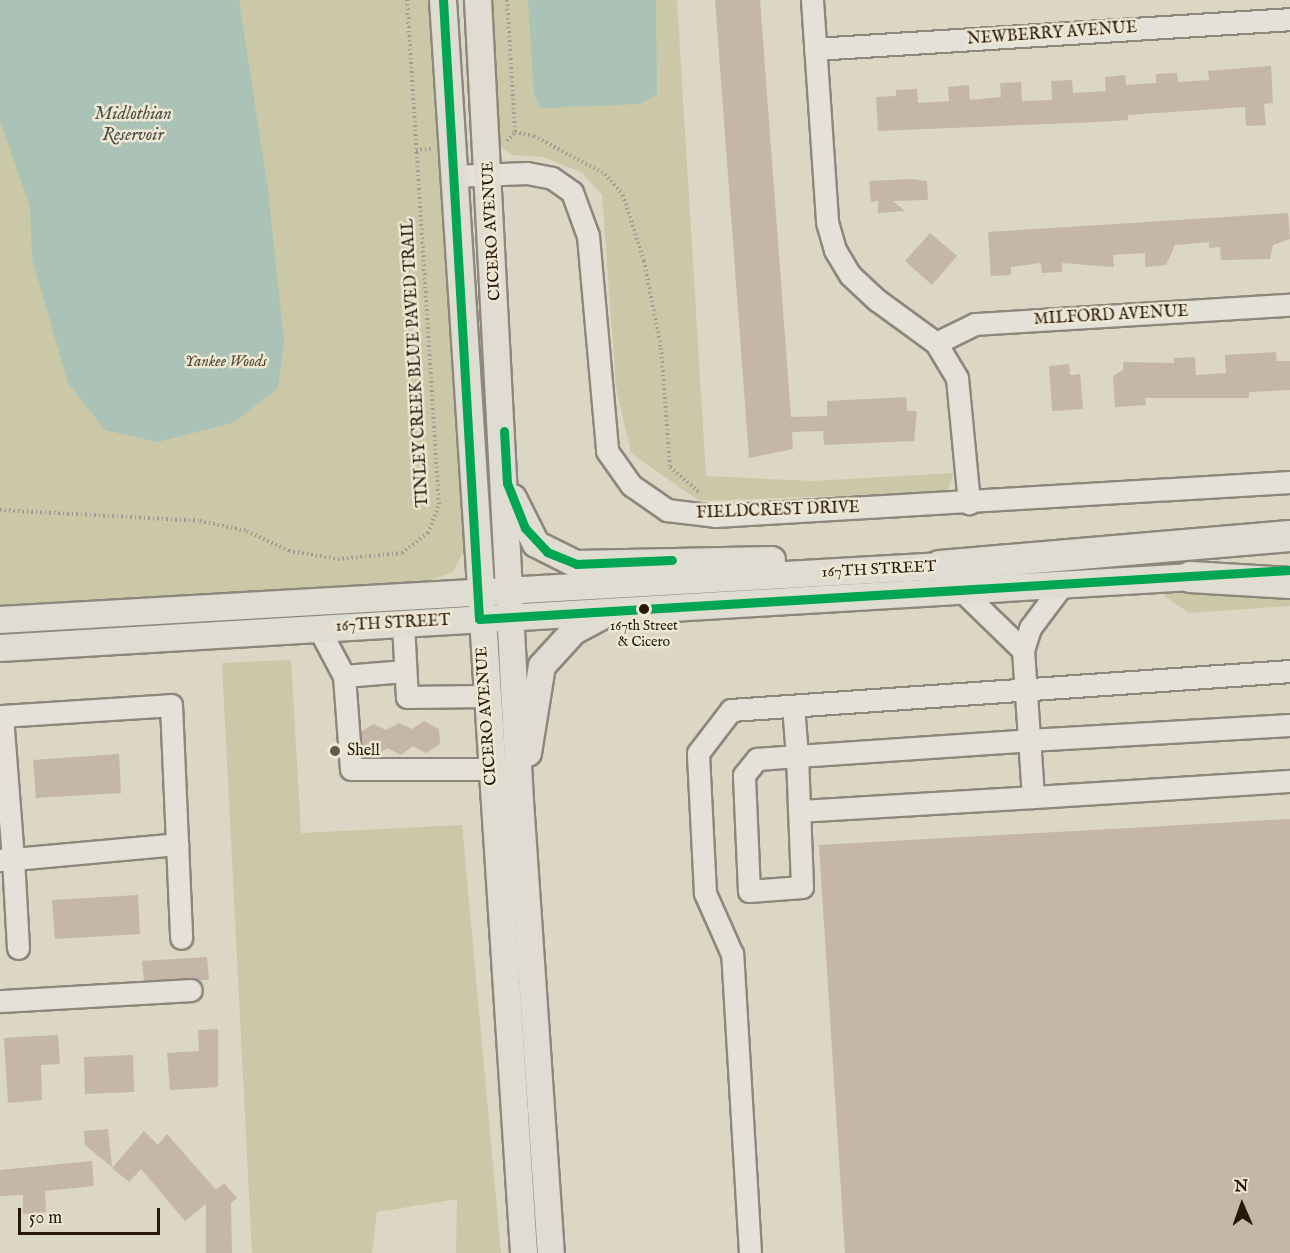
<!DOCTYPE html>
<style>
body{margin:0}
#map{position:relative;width:1290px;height:1253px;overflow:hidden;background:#dcd6c5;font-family:"IM FELL English",serif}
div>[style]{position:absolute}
.green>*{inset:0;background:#cac8a6}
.water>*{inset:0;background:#abc3b7}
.building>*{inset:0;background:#c4b7a8}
.path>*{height:4px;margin-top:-2px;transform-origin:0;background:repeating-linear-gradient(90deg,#a09c95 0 1.5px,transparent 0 4.5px)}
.roads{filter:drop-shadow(2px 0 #8d877c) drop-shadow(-2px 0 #8d877c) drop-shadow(0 2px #8d877c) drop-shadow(0 -2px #8d877c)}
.minor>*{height:21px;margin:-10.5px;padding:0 10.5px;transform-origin:10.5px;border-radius:10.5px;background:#e4e1d9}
.major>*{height:26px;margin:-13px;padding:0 13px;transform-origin:13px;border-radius:13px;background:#dfdcd2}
.highway>*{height:30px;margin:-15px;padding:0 15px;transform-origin:15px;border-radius:15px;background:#dfdcd2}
.bus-1>*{height:9px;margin:-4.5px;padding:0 4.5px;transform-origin:4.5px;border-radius:4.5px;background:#00a651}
.dots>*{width:16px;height:16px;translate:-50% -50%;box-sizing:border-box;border:3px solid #eee7d3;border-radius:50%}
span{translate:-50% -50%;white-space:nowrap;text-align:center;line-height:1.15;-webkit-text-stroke:5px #eee7d3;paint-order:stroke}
.bus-label{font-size:14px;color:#26170b}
.street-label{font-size:16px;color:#26170b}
.park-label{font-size:16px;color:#534932;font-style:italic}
.poi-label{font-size:16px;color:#26170b}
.left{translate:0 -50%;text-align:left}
.water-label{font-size:18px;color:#4d5045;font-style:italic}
.north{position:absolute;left:1212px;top:1175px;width:60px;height:60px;-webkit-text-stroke:4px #eee7d3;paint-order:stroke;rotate:358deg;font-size:16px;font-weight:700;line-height:24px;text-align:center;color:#26170b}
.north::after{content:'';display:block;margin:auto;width:21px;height:27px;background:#26170b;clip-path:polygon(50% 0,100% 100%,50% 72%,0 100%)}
.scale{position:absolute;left:18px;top:1208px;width:142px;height:27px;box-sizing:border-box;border:3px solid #26170b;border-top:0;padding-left:8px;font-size:18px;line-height:21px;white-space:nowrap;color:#26170b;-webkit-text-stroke:4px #eee7d3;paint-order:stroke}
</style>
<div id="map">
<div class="green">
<i style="clip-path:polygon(0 0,429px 0,467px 545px,453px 572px,424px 583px,0 606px)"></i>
<i style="clip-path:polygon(491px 0,677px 0,706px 476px,812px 481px,954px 473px,947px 492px,699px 501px,631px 453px,616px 387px,602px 195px,581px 172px,543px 157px,513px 155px,500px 146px)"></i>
<i style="clip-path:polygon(1209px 590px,1290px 592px,1290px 606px,1189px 613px,1163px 595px)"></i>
<i style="clip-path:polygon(291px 660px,301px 833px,462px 825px,501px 1253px,456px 1253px,457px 1199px,377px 1212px,372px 1253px,252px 1253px,222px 663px)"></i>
</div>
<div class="water">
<i style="clip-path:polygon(0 0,239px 0,268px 190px,284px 342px,278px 388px,233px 423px,158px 442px,105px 430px,68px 383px,32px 259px,30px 207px,0 121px)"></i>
<i style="clip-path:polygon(528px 0,656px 0,657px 94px,640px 104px,541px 108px,534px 94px)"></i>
</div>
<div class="building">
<i style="clip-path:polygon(715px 0,760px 0,791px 417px,827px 416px,827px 401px,906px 397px,907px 411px,917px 411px,914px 441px,824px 445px,823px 431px,792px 432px,793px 449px,749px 458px)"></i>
<i style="clip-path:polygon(1271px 66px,1273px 103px,1264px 104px,1266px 125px,1246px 126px,1245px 107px,1128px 115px,1128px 120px,1097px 122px,878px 131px,876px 97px,896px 96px,896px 90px,917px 89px,918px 103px,949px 101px,948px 87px,969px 85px,970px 100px,1001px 97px,1000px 83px,1021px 82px,1022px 101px,1052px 100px,1051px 81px,1072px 80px,1073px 93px,1106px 91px,1105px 77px,1125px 75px,1126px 85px,1156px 83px,1156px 74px,1177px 73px,1178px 82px,1209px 80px,1208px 71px)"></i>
<i style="clip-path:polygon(911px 179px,927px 181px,928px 200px,893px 201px,905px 211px,878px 213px,878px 201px,871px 202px,869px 181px)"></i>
<i style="clip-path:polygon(1288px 213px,1290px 239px,1273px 245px,1270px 259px,1221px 260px,1220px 247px,1209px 248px,1209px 242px,1175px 245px,1166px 265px,1145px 267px,1145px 253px,1113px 255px,1114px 267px,1062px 263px,1062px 272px,1042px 273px,1041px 263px,1011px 267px,1011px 275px,991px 276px,988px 232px)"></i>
<i style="clip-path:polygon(930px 233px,957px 256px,932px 285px,905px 261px)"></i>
<i style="clip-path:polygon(1276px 352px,1277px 361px,1290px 361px,1290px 390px,1249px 392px,1249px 398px,1145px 398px,1146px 405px,1115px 407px,1113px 376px,1123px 370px,1123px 362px,1174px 363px,1174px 358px,1195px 357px,1196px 375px,1226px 373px,1225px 355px)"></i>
<i style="clip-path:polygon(1069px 364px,1070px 375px,1080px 374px,1083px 409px,1052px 411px,1049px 366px)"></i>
<i style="clip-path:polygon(424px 721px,439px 729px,440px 744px,426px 753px,413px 746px,401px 755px,387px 748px,375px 756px,362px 750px,361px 732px,373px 724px,386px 730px,399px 723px,412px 729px)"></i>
<i style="clip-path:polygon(119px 754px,121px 793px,36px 798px,33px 760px)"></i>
<i style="clip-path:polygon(1290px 819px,1290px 1253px,845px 1253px,819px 845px)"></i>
<i style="clip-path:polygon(138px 895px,140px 934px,55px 939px,52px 900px)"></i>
<i style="clip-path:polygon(207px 957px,209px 980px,144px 980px,142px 961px)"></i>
<i style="clip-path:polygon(218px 1029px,218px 1087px,170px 1090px,167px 1053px,199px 1051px,198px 1030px)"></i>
<i style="clip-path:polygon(58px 1035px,60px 1064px,41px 1065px,42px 1100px,8px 1103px,4px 1038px)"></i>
<i style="clip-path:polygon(133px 1055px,134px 1092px,85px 1094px,84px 1057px)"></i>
<i style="clip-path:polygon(108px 1129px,112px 1167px,85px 1145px,84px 1131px)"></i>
<i style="clip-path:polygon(144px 1131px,158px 1145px,167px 1134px,216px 1190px,224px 1183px,237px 1198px,231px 1203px,232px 1253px,206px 1253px,206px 1204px,185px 1221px,141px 1169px,129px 1182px,112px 1168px)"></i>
<i style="clip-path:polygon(92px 1161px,94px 1186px,45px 1191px,46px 1212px,23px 1214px,23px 1195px,0 1196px,0 1170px)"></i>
</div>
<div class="path">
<i style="left:507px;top:0;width:132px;rotate:86.5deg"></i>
<i style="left:507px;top:141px;width:12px;rotate:-48deg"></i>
<i style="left:515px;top:132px;width:19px;rotate:12deg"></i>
<i style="left:534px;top:136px;width:81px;rotate:28.2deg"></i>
<i style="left:605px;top:174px;width:28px;rotate:49deg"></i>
<i style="left:623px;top:195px;width:69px;rotate:72.3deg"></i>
<i style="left:644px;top:261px;width:89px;rotate:78.9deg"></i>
<i style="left:661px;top:348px;width:119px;rotate:85.7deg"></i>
<i style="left:670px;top:467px;width:40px;rotate:41deg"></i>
<i style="left:416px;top:150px;width:16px;rotate:-4deg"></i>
<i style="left:0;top:510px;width:200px;rotate:3.1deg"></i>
<i style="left:200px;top:521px;width:48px;rotate:12deg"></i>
<i style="left:247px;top:531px;width:47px;rotate:25.5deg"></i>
<i style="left:289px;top:551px;width:50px;rotate:9.3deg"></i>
<i style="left:338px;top:559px;width:64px;rotate:-5.4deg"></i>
<i style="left:402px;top:553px;width:33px;rotate:-38deg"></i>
<i style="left:428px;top:533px;width:31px;rotate:-69deg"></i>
<i style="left:439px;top:504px;width:505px;rotate:-93.63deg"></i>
</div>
<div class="roads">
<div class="minor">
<i style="left:812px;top:0;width:223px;rotate:86.1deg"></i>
<i style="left:827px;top:222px;width:29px;rotate:74deg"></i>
<i style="left:835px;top:250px;width:29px;rotate:59deg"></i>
<i style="left:850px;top:275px;width:37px;rotate:43deg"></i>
<i style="left:877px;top:300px;width:73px;rotate:36.1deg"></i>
<i style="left:936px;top:343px;width:41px;rotate:59deg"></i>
<i style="left:957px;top:378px;width:126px;rotate:84.5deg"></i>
<i style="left:815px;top:49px;width:476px;rotate:-3.6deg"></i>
<i style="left:453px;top:176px;width:74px;rotate:-2.3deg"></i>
<i style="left:527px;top:173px;width:25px;rotate:11deg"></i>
<i style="left:552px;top:178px;width:24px;rotate:35deg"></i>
<i style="left:572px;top:192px;width:47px;rotate:70deg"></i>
<i style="left:588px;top:236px;width:216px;rotate:84.9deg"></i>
<i style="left:607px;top:451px;width:42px;rotate:54.8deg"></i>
<i style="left:631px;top:485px;width:44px;rotate:34.8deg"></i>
<i style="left:667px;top:510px;width:48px;rotate:7.1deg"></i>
<i style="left:715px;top:516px;width:576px;rotate:-3.38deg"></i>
<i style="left:936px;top:343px;width:43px;rotate:-26deg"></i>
<i style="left:975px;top:324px;width:316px;rotate:-3.5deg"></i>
<i style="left:961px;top:590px;width:86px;rotate:44.1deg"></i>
<i style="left:1023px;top:650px;width:23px;rotate:-72deg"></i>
<i style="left:1030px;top:628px;width:55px;rotate:-53.1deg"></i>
<i style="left:403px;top:624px;width:73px;rotate:86.9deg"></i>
<i style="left:407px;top:697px;width:78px;rotate:-0.7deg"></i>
<i style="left:319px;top:629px;width:53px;rotate:62deg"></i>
<i style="left:344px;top:676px;width:93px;rotate:85.7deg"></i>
<i style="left:351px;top:769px;width:140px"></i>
<i style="left:1023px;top:650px;width:147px;rotate:86.1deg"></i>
<i style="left:1033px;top:797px;width:257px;rotate:-3.6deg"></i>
<i style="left:344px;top:676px;width:61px;rotate:-4.7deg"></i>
<i style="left:793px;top:706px;width:50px;rotate:85.4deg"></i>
<i style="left:797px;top:756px;width:131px;rotate:87.8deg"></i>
<i style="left:802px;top:887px;width:53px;rotate:175.7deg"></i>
<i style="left:749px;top:891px;width:116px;rotate:-92.5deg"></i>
<i style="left:744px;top:775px;width:21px;rotate:-51deg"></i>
<i style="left:757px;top:759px;width:40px;rotate:-4.3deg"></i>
<i style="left:797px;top:756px;width:233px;rotate:-3.9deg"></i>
<i style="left:1029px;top:740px;width:261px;rotate:-3.3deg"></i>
<i style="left:799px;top:811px;width:234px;rotate:-3.4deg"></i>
<i style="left:0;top:860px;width:13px;rotate:-4deg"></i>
<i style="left:13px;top:859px;width:143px;rotate:-94.4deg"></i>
<i style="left:2px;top:716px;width:169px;rotate:-3.7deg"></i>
<i style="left:171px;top:705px;width:233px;rotate:87.5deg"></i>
<i style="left:18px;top:948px;width:89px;rotate:-93.2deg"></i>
<i style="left:13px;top:859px;width:165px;rotate:-5.2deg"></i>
<i style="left:0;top:1001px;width:191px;rotate:-3.3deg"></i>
<i style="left:750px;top:1253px;width:300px;rotate:-93.4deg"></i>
<i style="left:732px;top:954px;width:67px;rotate:-113.9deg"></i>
<i style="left:705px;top:893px;width:140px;rotate:-92.9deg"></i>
<i style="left:698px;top:753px;width:54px;rotate:-52.5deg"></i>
<i style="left:731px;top:710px;width:560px;rotate:-3.99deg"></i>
</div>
<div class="major">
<i style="left:443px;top:0;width:1256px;rotate:86.3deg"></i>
<i style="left:478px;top:0;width:802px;rotate:87deg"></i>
<i style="left:520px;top:801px;width:453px;rotate:86.1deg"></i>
<i style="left:513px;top:498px;width:51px;rotate:63.4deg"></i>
<i style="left:536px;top:544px;width:45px;rotate:26.6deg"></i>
<i style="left:576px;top:564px;width:196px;rotate:-1.2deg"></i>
<i style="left:0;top:620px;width:962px;rotate:-3.28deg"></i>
<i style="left:0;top:648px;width:1211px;rotate:-3.41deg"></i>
<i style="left:528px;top:753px;width:88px;rotate:-80.9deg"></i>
<i style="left:542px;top:666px;width:47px;rotate:-47.6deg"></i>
<i style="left:574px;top:631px;width:32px;rotate:-28deg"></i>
</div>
<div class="highway">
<i style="left:940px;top:566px;width:351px;rotate:-4.9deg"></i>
<i style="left:1190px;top:577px;width:100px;rotate:3.4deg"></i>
</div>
</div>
<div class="bus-1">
<i style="left:443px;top:0;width:620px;rotate:86.67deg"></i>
<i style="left:479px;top:619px;width:812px;rotate:-3.46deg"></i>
<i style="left:504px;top:431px;width:52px;rotate:86.7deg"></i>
<i style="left:507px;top:483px;width:48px;rotate:68.2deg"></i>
<i style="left:525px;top:528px;width:33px;rotate:47deg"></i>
<i style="left:547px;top:552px;width:31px;rotate:22deg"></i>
<i style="left:576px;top:564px;width:96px;rotate:-2.4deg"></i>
</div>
<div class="dots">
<i style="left:644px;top:609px;background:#26170b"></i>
<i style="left:335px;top:751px;background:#665a4c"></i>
</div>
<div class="bus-label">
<span style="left:644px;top:634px">167th Street<br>&amp; Cicero</span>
</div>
<div class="street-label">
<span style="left:1052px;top:34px;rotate:-4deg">NEWBERRY AVENUE</span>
<span style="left:492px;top:231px;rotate:-93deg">CICERO AVENUE</span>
<span style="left:1111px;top:316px;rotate:-3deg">MILFORD AVENUE</span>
<span style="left:416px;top:363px;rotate:-93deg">TINLEY CREEK BLUE PAVED TRAIL</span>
<span style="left:778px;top:511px;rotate:-2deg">FIELDCREST DRIVE</span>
<span style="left:879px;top:570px;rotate:-3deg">167TH STREET</span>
<span style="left:393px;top:624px;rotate:-3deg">167TH STREET</span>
<span style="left:487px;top:716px;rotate:-94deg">CICERO AVENUE</span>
</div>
<div class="park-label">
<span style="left:226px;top:362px">Yankee Woods</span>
</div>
<div class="poi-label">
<span class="left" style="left:347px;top:751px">Shell</span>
</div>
<div class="water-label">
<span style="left:133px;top:126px">Midlothian<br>Reservoir</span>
</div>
<div class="north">N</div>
<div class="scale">50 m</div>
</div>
